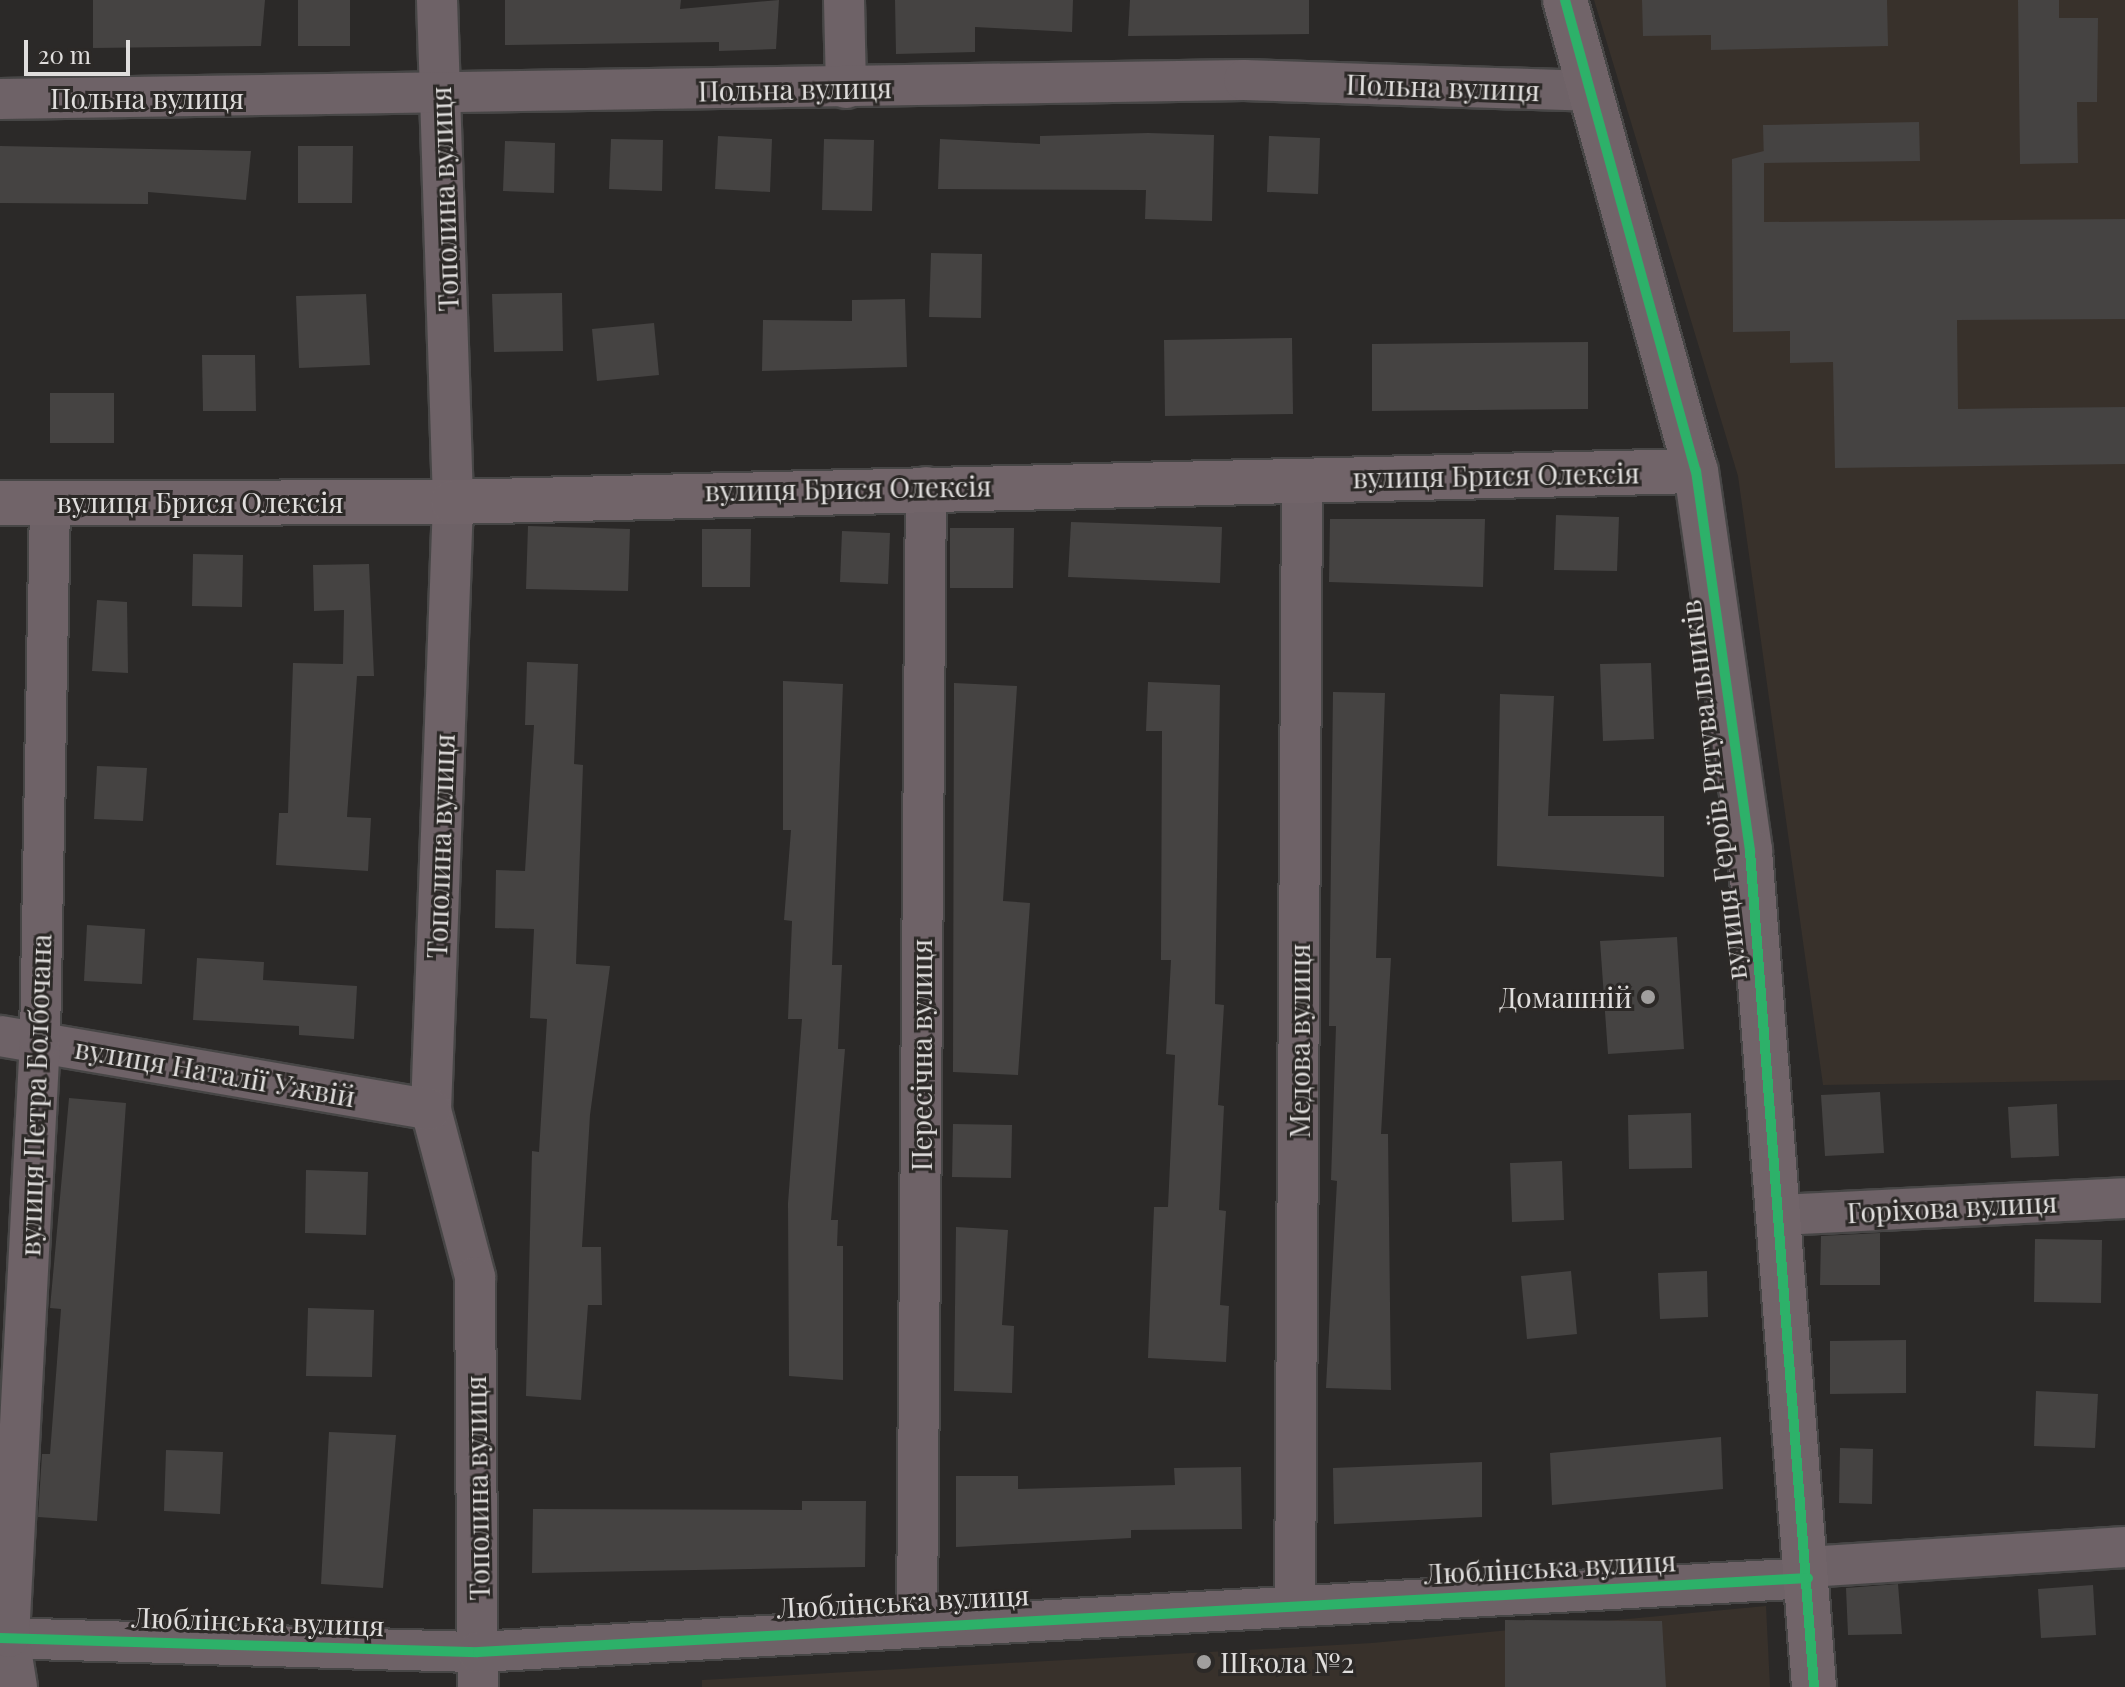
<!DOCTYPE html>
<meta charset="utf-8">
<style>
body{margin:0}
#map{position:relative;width:2125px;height:1687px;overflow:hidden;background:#2b2928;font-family:"Playfair Display",serif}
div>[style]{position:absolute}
.built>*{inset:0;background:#38312b}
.building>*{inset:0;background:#454342}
.roads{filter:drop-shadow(2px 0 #474646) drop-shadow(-2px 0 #474646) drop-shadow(0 2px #474646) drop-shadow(0 -2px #474646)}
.street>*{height:40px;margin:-20px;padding:0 20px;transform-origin:20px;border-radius:20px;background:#6e6267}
.secondary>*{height:44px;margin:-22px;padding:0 22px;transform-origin:22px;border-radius:22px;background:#716469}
.cycleway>*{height:10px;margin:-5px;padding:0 5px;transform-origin:5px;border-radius:5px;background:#2db169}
.dots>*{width:22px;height:22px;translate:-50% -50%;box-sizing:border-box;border:4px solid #2c2927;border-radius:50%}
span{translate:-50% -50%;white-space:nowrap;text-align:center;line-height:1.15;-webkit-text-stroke:6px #2c2927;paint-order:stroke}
.street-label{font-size:28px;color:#e0dedd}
.poi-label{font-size:28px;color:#e0dedd}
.right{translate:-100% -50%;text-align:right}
.left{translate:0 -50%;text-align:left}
.scale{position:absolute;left:24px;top:40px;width:106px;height:36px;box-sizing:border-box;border:4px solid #e0dedd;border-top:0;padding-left:10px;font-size:24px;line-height:28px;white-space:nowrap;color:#e0dedd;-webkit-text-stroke:6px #2c2927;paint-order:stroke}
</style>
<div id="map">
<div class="built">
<i style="clip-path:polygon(1594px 0,2125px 0,2125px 1080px,1823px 1085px,1738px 476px)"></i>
<i style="clip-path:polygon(1766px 1606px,1770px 1687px,702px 1687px,702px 1680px,1372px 1643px)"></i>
</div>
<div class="building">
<i style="clip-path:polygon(93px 0,265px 0,261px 46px,93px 48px)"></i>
<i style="clip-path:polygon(298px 0,350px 0,350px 46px,298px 46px)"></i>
<i style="clip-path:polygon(505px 0,681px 0,680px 9px,779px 0,776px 49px,719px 51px,719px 42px,505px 45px)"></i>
<i style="clip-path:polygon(895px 0,1073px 0,1072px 32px,975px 27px,975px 52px,896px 54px)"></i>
<i style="clip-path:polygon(1130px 0,1309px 0,1309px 34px,1128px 36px)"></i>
<i style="clip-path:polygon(1642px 0,1887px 0,1888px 46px,1711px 50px,1711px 35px,1643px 36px)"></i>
<i style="clip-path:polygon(2018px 0,2059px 0,2059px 18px,2098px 18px,2097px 102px,2077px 102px,2078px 163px,2020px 164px)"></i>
<i style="clip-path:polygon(1919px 122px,1920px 161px,1764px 163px,1763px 125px)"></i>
<i style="clip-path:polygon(1148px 133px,1214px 135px,1212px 221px,1145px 219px,1146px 190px,938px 189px,940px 139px,1040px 144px,1040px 136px)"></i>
<i style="clip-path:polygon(718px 136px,772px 139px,770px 192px,715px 189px)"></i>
<i style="clip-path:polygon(1269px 136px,1320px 138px,1318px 194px,1267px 192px)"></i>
<i style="clip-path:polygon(611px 139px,663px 140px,662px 191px,609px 189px)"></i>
<i style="clip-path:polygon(824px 139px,874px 140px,872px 211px,822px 210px)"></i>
<i style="clip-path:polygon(505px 141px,555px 143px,554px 193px,503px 191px)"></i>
<i style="clip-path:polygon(0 146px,251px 151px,246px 200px,148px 192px,148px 204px,0 203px)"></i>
<i style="clip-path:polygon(298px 146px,353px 146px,352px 203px,298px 203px)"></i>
<i style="clip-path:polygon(1764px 151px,1764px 222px,2125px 219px,2125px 319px,1957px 320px,1958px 409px,2125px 407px,2125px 464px,1835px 468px,1833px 362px,1790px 363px,1790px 331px,1733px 332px,1732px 159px)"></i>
<i style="clip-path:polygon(931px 253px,982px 254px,981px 318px,929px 317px)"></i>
<i style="clip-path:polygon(562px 293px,563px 351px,494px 352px,492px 294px)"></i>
<i style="clip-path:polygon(366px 294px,370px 365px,299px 368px,296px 296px)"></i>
<i style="clip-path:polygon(905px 299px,907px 367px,762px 371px,763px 320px,852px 321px,852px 300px)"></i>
<i style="clip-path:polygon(654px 323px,659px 375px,597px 381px,592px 329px)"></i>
<i style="clip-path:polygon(1292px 338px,1293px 414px,1165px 416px,1164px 340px)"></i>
<i style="clip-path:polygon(1588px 342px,1588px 409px,1372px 411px,1372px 344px)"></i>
<i style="clip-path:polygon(202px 355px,255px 355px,256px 411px,203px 411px)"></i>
<i style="clip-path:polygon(50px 393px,114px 393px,114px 443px,50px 443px)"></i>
<i style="clip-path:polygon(1556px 515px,1619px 517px,1617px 571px,1554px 570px)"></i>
<i style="clip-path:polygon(1330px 519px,1485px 519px,1483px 587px,1329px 582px)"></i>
<i style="clip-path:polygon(1071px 522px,1222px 527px,1220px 583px,1068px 577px)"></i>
<i style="clip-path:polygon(528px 526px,630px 529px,628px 591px,526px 589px)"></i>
<i style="clip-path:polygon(950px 528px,1014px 528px,1013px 588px,950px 588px)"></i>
<i style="clip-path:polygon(702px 529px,751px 529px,750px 587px,702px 587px)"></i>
<i style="clip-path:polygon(842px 531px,890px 533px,888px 584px,840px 582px)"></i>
<i style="clip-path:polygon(193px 554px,243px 555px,242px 607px,192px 606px)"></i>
<i style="clip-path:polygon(369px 564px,374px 676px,357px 676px,347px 817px,371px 818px,368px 871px,276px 865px,279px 813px,288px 813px,293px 663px,343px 664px,344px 610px,314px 611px,313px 565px)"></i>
<i style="clip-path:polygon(97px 600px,127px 602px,128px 673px,92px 671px)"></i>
<i style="clip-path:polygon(527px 662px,578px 664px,574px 764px,583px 765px,576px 964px,610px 966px,590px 1115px,582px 1247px,601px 1247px,602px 1305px,588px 1305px,581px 1400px,526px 1396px,532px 1151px,539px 1152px,547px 1019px,530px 1018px,534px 929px,495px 928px,496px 870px,525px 871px,534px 725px,525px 725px)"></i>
<i style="clip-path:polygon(1651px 663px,1654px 739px,1603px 741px,1600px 664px)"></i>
<i style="clip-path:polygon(783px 681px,843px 684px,832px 965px,842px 965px,838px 1049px,845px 1049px,831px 1220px,838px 1220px,837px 1246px,843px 1246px,843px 1380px,789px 1376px,788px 1203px,802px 1019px,788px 1019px,792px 921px,784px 920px,791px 830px,783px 830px)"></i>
<i style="clip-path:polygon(1148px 682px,1220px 685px,1215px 1004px,1224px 1005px,1218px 1105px,1224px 1106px,1219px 1210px,1226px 1211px,1220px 1305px,1229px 1306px,1226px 1362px,1148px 1358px,1154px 1207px,1168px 1207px,1175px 1055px,1166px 1054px,1171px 960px,1161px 960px,1162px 731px,1146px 731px)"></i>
<i style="clip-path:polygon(954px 683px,1017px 686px,1003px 901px,1030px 903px,1018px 1075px,953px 1072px)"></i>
<i style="clip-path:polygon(1333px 692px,1385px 693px,1376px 958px,1391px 958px,1381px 1134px,1388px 1134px,1391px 1390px,1326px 1388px,1337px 1181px,1331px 1180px,1336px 1026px,1329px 1026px)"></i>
<i style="clip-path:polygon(1500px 694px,1554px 696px,1548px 816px,1664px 816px,1664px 877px,1497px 866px)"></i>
<i style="clip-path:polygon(97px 766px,147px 768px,143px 821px,94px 819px)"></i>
<i style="clip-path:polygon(87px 925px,145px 929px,142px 984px,84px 981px)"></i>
<i style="clip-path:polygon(1677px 937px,1684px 1049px,1608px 1054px,1600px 941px)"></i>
<i style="clip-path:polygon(197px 958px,264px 962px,263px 980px,357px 986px,354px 1039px,299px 1035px,299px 1026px,193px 1020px)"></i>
<i style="clip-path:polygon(1880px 1092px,1884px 1153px,1825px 1156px,1821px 1095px)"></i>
<i style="clip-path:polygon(69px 1098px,126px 1103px,97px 1521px,38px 1517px,42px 1454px,50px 1454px,61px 1309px,50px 1308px)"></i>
<i style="clip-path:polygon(2057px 1104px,2059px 1156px,2011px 1158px,2008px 1107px)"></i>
<i style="clip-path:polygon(1691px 1113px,1692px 1168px,1629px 1169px,1628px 1115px)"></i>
<i style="clip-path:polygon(953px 1124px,1012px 1125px,1011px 1178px,952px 1177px)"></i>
<i style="clip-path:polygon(1562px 1161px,1564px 1220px,1512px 1222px,1510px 1163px)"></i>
<i style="clip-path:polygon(306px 1170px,368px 1172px,366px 1235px,305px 1233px)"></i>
<i style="clip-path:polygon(956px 1227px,1008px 1230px,1002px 1325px,1014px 1326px,1012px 1393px,954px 1391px)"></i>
<i style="clip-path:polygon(1880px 1233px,1880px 1285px,1820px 1285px,1821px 1236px)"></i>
<i style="clip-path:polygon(2035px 1239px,2102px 1240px,2101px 1303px,2034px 1302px)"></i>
<i style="clip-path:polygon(1571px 1271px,1577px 1334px,1527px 1339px,1521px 1276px)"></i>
<i style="clip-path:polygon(1707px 1271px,1708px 1317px,1660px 1319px,1658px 1273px)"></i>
<i style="clip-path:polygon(308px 1308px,374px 1310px,372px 1377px,306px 1376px)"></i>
<i style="clip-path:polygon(1906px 1340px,1906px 1393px,1830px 1394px,1830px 1341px)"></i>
<i style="clip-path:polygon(2036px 1391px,2098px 1394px,2095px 1448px,2034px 1446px)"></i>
<i style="clip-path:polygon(329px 1432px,396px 1435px,383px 1588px,321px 1584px)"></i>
<i style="clip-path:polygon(1721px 1437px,1723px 1489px,1552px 1505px,1550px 1453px)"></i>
<i style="clip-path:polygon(1840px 1448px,1873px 1449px,1872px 1504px,1839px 1503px)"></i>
<i style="clip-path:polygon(166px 1450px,223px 1452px,220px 1514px,164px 1511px)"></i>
<i style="clip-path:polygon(1482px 1462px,1482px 1517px,1334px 1524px,1333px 1468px)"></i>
<i style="clip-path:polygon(1241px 1467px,1242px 1529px,1131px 1530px,1131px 1538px,956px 1547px,956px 1476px,1018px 1476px,1018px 1489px,1175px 1485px,1174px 1468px)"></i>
<i style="clip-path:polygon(802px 1501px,866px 1501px,865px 1567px,532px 1573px,533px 1509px,802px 1510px)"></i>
<i style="clip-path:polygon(1898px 1584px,1902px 1634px,1848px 1635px,1846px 1588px)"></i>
<i style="clip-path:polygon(2093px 1585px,2096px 1635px,2041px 1638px,2038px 1589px)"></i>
<i style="clip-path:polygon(1505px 1620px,1662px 1621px,1666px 1687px,1505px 1687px)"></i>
</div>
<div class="roads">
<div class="street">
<i style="left:437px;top:0;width:502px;rotate:88.17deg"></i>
<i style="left:453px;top:502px;width:608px;rotate:92.07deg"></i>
<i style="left:431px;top:1110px;width:173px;rotate:75.2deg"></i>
<i style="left:475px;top:1277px;width:410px;rotate:89.6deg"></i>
<i style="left:844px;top:0;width:88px;rotate:88.7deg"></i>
<i style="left:0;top:99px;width:1244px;rotate:-0.88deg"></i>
<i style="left:1244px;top:80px;width:346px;rotate:1.8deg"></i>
<i style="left:0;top:1036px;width:437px;rotate:9.7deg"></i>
<i style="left:1779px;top:1215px;width:346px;rotate:-2.8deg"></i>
<i style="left:1807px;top:1567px;width:319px;rotate:-3.6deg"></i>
<i style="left:1295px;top:1604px;width:1125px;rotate:-89.64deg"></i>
<i style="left:917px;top:1623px;width:1136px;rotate:-89.55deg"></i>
<i style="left:0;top:1638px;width:478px;rotate:1.7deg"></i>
<i style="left:478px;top:1652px;width:1332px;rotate:-3.18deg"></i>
<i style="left:17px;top:1687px;width:51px;rotate:-99.1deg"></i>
<i style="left:9px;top:1637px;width:599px;rotate:-87.03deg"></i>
<i style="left:40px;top:1039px;width:537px;rotate:-88.93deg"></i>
</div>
<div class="secondary">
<i style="left:1565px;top:0;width:489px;rotate:74.5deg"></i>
<i style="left:1696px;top:471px;width:384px;rotate:81.9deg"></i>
<i style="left:1750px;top:851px;width:838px;rotate:85.62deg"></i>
<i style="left:0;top:503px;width:453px;rotate:-0.1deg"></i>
<i style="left:453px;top:502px;width:1243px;rotate:-1.43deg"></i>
</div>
</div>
<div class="cycleway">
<i style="left:1565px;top:0;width:489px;rotate:74.5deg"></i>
<i style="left:1696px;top:471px;width:384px;rotate:81.9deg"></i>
<i style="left:1750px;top:851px;width:838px;rotate:85.62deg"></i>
<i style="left:0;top:1638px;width:478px;rotate:1.7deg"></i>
<i style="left:478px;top:1652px;width:1332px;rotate:-3.18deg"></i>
</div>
<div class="dots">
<i style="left:1648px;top:997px;background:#a19f9e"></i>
<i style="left:1204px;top:1662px;background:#a19f9e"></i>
</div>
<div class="street-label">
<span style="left:1443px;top:87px;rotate:2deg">Польна вулиця</span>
<span style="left:795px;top:89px;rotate:-1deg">Польна вулиця</span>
<span style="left:147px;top:98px">Польна вулиця</span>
<span style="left:444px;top:199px;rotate:-92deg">Тополина вулиця</span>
<span style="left:1496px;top:475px;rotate:-1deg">вулиця Брися Олексія</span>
<span style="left:848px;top:488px;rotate:-1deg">вулиця Брися Олексія</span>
<span style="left:200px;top:502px">вулиця Брися Олексія</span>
<span style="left:1713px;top:790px;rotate:-97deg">вулиця Героїв Рятувальників</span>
<span style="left:440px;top:846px;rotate:-88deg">Тополина вулиця</span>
<span style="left:1299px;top:1041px;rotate:-90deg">Медова вулиця</span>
<span style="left:921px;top:1055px;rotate:-90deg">Пересічна вулиця</span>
<span style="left:215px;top:1072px;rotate:10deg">вулиця Наталії Ужвій</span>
<span style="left:35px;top:1095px;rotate:-88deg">вулиця Петра Болбочана</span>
<span style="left:1952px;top:1207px;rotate:-3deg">Горіхова вулиця</span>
<span style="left:477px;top:1488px;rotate:-91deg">Тополина вулиця</span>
<span style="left:1550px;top:1567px;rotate:-3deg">Люблінська вулиця</span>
<span style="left:903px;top:1601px;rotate:-3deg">Люблінська вулиця</span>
<span style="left:258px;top:1621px;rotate:2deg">Люблінська вулиця</span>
</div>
<div class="poi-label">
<span class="right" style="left:1632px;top:997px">Домашній</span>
<span class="left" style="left:1220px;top:1662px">Школа №2</span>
</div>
<div class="scale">20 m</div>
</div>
